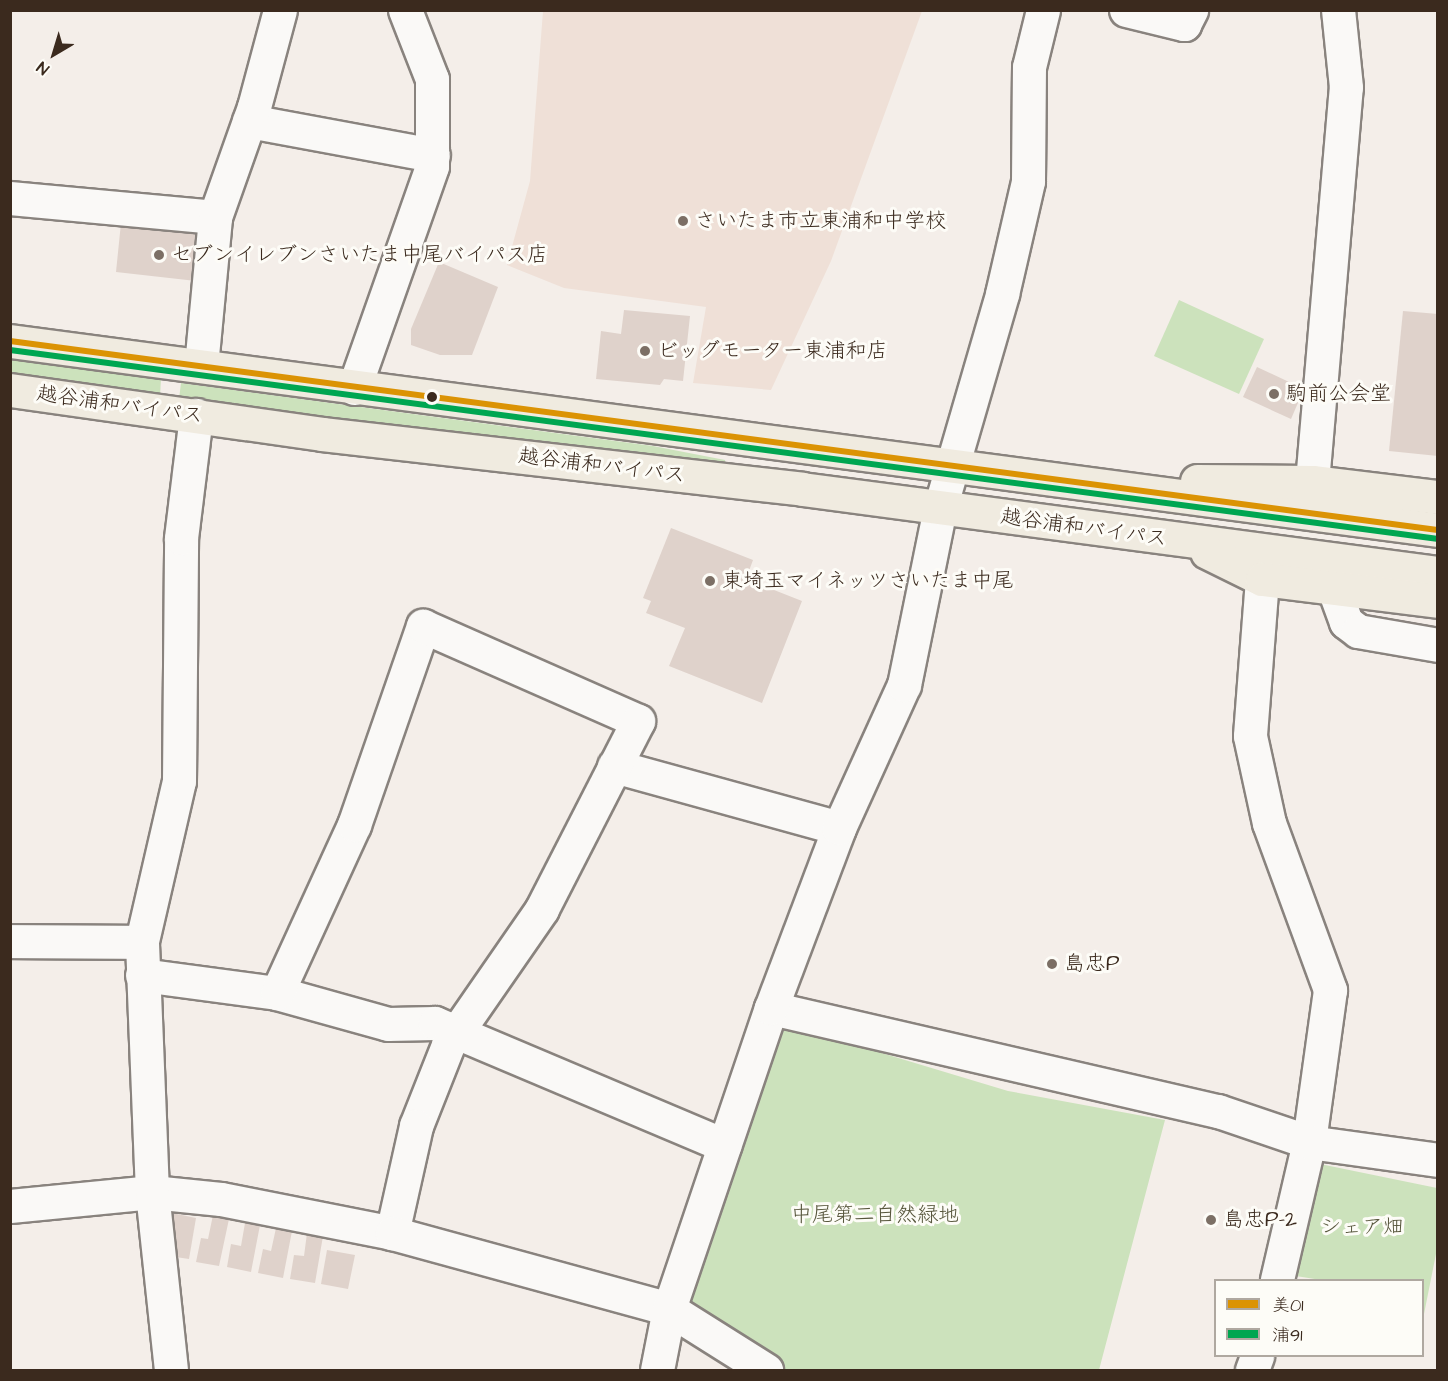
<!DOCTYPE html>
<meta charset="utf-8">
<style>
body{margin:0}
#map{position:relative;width:1448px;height:1381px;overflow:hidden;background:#f4eee9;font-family:"Architects Daughter","Klee One",sans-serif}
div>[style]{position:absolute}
.built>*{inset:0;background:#efe0d7}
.green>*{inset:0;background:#cce2bc}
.building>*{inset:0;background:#dfd2cb}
.roads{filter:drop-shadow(2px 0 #89837e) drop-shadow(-2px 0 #89837e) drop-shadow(0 2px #89837e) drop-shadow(0 -2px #89837e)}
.minor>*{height:33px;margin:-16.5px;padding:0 16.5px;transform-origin:16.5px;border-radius:16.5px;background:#faf9f7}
.trunk>*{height:33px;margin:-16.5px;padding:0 16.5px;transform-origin:16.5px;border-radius:16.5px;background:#f0ebe0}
.bus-1>*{height:6px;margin:-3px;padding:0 3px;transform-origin:3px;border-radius:3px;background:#db9304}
.bus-2>*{height:6px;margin:-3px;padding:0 3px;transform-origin:3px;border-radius:3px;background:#00a651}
.dots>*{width:16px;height:16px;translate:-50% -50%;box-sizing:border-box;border:3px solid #fdfcf7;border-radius:50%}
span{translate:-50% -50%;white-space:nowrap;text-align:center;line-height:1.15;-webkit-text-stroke:6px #fdfcf7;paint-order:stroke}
.poi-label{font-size:21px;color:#3b2a1e}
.left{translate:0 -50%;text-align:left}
.street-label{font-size:21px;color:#3b2a1e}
.park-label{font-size:21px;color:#57563c}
.frame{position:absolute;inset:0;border:12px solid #3b2a1e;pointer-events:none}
.legend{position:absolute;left:1214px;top:1279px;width:210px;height:78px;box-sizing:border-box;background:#fdfcf7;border:2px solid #afa8a0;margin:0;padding:8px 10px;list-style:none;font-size:18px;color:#3b2a1e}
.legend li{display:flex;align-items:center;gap:12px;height:30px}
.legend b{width:30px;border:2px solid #afa8a0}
.north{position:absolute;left:24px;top:24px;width:60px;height:60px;-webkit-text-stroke:4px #fdfcf7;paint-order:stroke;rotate:218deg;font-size:16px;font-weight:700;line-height:24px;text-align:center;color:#3b2a1e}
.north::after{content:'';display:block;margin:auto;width:21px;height:27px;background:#3b2a1e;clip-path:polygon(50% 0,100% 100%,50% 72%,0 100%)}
</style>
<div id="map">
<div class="built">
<i style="clip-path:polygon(543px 11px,922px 11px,831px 261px,771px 390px,693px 383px,706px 307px,564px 288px,507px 265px,530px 181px)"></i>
</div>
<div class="green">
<i style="clip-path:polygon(1179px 300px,1264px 339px,1239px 394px,1154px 356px)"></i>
<i style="clip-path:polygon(11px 360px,161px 379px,160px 396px,11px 377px)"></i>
<i style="clip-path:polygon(181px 383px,653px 446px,725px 460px,726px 467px,179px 399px)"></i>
<i style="clip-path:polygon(782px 1023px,1008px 1091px,1165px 1120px,1099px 1370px,787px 1370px,691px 1312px,684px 1295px)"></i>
<i style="clip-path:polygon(1320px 1164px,1437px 1188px,1437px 1249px,1423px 1319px,1422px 1280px,1321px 1280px,1296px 1276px)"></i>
</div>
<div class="building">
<i style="clip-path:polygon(121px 223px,193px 228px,204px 237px,196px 281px,116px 272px)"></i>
<i style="clip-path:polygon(439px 262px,498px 287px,472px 355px,440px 355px,411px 345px,411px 329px)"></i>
<i style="clip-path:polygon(624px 310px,690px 316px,683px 381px,664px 379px,660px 385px,596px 379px,601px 331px,621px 334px)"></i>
<i style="clip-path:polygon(1403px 311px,1438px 314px,1438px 456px,1389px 451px)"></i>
<i style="clip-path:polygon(1257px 367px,1304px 389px,1291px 419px,1243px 397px)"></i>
<i style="clip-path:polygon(671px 528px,753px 560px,746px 579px,802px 601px,762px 703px,669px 666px,685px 628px,646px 613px,651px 601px,643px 598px)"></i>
<i style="clip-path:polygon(172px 1213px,196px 1218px,189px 1259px,169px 1256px)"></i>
<i style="clip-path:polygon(213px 1215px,229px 1219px,219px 1266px,196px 1262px,201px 1238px,208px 1239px)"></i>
<i style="clip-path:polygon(245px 1223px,260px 1225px,251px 1272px,227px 1267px,231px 1244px,241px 1246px)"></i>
<i style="clip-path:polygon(276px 1228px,292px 1231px,283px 1278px,258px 1273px,263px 1249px,271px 1251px)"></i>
<i style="clip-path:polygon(307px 1233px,323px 1236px,315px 1283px,290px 1279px,294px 1255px,304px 1256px)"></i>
<i style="clip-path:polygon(327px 1250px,355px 1255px,348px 1289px,321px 1284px)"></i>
</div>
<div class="roads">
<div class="minor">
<i style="left:1126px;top:10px;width:60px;rotate:13.6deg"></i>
<i style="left:1184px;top:24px;width:16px;rotate:-63deg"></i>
<i style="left:249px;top:121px;width:187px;rotate:10.5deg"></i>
<i style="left:10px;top:198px;width:206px;rotate:5.3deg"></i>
<i style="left:201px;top:366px;width:150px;rotate:-84.6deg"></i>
<i style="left:215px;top:217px;width:117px;rotate:-70.5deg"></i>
<i style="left:254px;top:107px;width:100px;rotate:-75deg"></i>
<i style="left:354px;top:388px;width:235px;rotate:-70.6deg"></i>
<i style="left:432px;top:166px;width:87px;rotate:-90deg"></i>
<i style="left:432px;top:79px;width:74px;rotate:-111.4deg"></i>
<i style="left:1312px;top:482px;width:396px;rotate:-85.1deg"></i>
<i style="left:1346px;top:87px;width:77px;rotate:-95.9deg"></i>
<i style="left:1262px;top:579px;width:157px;rotate:94.4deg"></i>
<i style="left:1250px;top:736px;width:89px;rotate:77.7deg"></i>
<i style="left:1269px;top:823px;width:178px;rotate:69.9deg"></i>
<i style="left:1330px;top:990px;width:153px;rotate:97.9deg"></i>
<i style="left:1309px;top:1142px;width:142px;rotate:103.1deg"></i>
<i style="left:1334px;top:589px;width:35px;rotate:70deg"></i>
<i style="left:1346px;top:622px;width:15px;rotate:37deg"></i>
<i style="left:1358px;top:631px;width:81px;rotate:9.9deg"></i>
<i style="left:614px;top:766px;width:233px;rotate:15.4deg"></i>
<i style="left:10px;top:941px;width:132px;rotate:0.4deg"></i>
<i style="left:142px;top:975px;width:136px;rotate:7.6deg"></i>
<i style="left:277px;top:993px;width:115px;rotate:15.6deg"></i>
<i style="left:388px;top:1024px;width:47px;rotate:-1.2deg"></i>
<i style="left:435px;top:1023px;width:314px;rotate:22.9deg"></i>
<i style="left:277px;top:993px;width:185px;rotate:-65.4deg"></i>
<i style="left:354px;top:825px;width:211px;rotate:-70.9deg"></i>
<i style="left:423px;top:626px;width:235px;rotate:23.8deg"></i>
<i style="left:638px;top:721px;width:211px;rotate:117.1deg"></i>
<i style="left:542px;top:909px;width:165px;rotate:124.7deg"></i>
<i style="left:448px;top:1045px;width:87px;rotate:111.6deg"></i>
<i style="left:416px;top:1126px;width:110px;rotate:102.6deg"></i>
<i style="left:771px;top:1008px;width:459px;rotate:13deg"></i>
<i style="left:1218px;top:1111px;width:96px;rotate:18.8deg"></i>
<i style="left:1309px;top:1142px;width:130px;rotate:7.9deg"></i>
<i style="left:10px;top:1206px;width:143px;rotate:-5.6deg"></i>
<i style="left:152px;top:1192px;width:69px;rotate:5.8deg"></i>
<i style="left:221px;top:1199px;width:174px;rotate:11.2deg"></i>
<i style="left:392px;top:1233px;width:287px;rotate:15.3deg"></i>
<i style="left:669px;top:1309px;width:115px;rotate:32.2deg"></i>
<i style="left:171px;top:1370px;width:179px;rotate:-96.1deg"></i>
<i style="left:152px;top:1192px;width:251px;rotate:-92.3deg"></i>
<i style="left:142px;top:941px;width:164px;rotate:-77deg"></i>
<i style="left:179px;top:781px;width:243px;rotate:-89.5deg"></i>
<i style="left:181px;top:538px;width:124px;rotate:-83deg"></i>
<i style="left:657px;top:1370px;width:62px;rotate:-78.9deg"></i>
<i style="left:669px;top:1309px;width:318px;rotate:-71.3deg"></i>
<i style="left:771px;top:1008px;width:192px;rotate:-69.3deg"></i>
<i style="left:839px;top:828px;width:157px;rotate:-65.6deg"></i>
<i style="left:904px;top:685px;width:181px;rotate:-78.5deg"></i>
<i style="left:940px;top:508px;width:223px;rotate:-73.8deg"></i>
<i style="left:1002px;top:294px;width:116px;rotate:-77deg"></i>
<i style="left:1028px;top:181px;width:114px;rotate:-89.5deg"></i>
<i style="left:1029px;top:67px;width:59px;rotate:-76.2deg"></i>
<i style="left:1252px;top:1370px;width:15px;rotate:-70deg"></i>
</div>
<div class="trunk">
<i style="left:10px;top:341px;width:1440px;rotate:7.54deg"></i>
<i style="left:10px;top:390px;width:315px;rotate:8deg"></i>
<i style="left:322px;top:434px;width:483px;rotate:6.5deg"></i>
<i style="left:802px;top:489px;width:642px;rotate:7.52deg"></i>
<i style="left:1197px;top:481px;width:115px;rotate:0.5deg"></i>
<i style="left:1312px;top:482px;width:127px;rotate:6.8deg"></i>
<i style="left:1207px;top:552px;width:61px;rotate:26.1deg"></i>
<i style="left:1262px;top:579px;width:177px;rotate:7.1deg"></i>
</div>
</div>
<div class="bus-1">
<i style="left:10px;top:341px;width:1440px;rotate:7.54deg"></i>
</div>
<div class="bus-2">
<i style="left:10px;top:350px;width:1439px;rotate:7.54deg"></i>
</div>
<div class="dots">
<i style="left:683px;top:221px;background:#7c6f65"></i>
<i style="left:159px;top:255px;background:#7c6f65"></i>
<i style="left:645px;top:351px;background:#7c6f65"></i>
<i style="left:1274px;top:394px;background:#7c6f65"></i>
<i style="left:432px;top:397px;background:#3b2a1e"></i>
<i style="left:710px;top:581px;background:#7c6f65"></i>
<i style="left:1052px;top:964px;background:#7c6f65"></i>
<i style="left:1211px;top:1220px;background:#7c6f65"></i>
</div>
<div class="poi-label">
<span class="left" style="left:695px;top:221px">さいたま市立東浦和中学校</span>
<span class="left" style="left:171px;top:255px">セブンイレブンさいたま中尾バイパス店</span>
<span class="left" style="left:657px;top:351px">ビッグモーター東浦和店</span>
<span class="left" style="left:1286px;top:394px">駒前公会堂</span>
<span class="left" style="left:722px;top:581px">東埼玉マイネッツさいたま中尾</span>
<span class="left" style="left:1064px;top:964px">島忠P</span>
<span class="left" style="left:1223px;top:1220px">島忠P-2</span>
</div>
<div class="street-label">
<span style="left:120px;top:405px;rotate:8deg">越谷浦和バイパス</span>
<span style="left:602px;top:466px;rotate:7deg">越谷浦和バイパス</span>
<span style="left:1084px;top:528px;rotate:8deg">越谷浦和バイパス</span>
</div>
<div class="park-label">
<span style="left:875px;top:1215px">中尾第二自然緑地</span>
<span style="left:1362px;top:1227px">シェア畑</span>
</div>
<div class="frame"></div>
<ul class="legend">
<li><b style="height:8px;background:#db9304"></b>美01</li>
<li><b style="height:8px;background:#00a651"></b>浦91</li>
</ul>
<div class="north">N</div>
</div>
